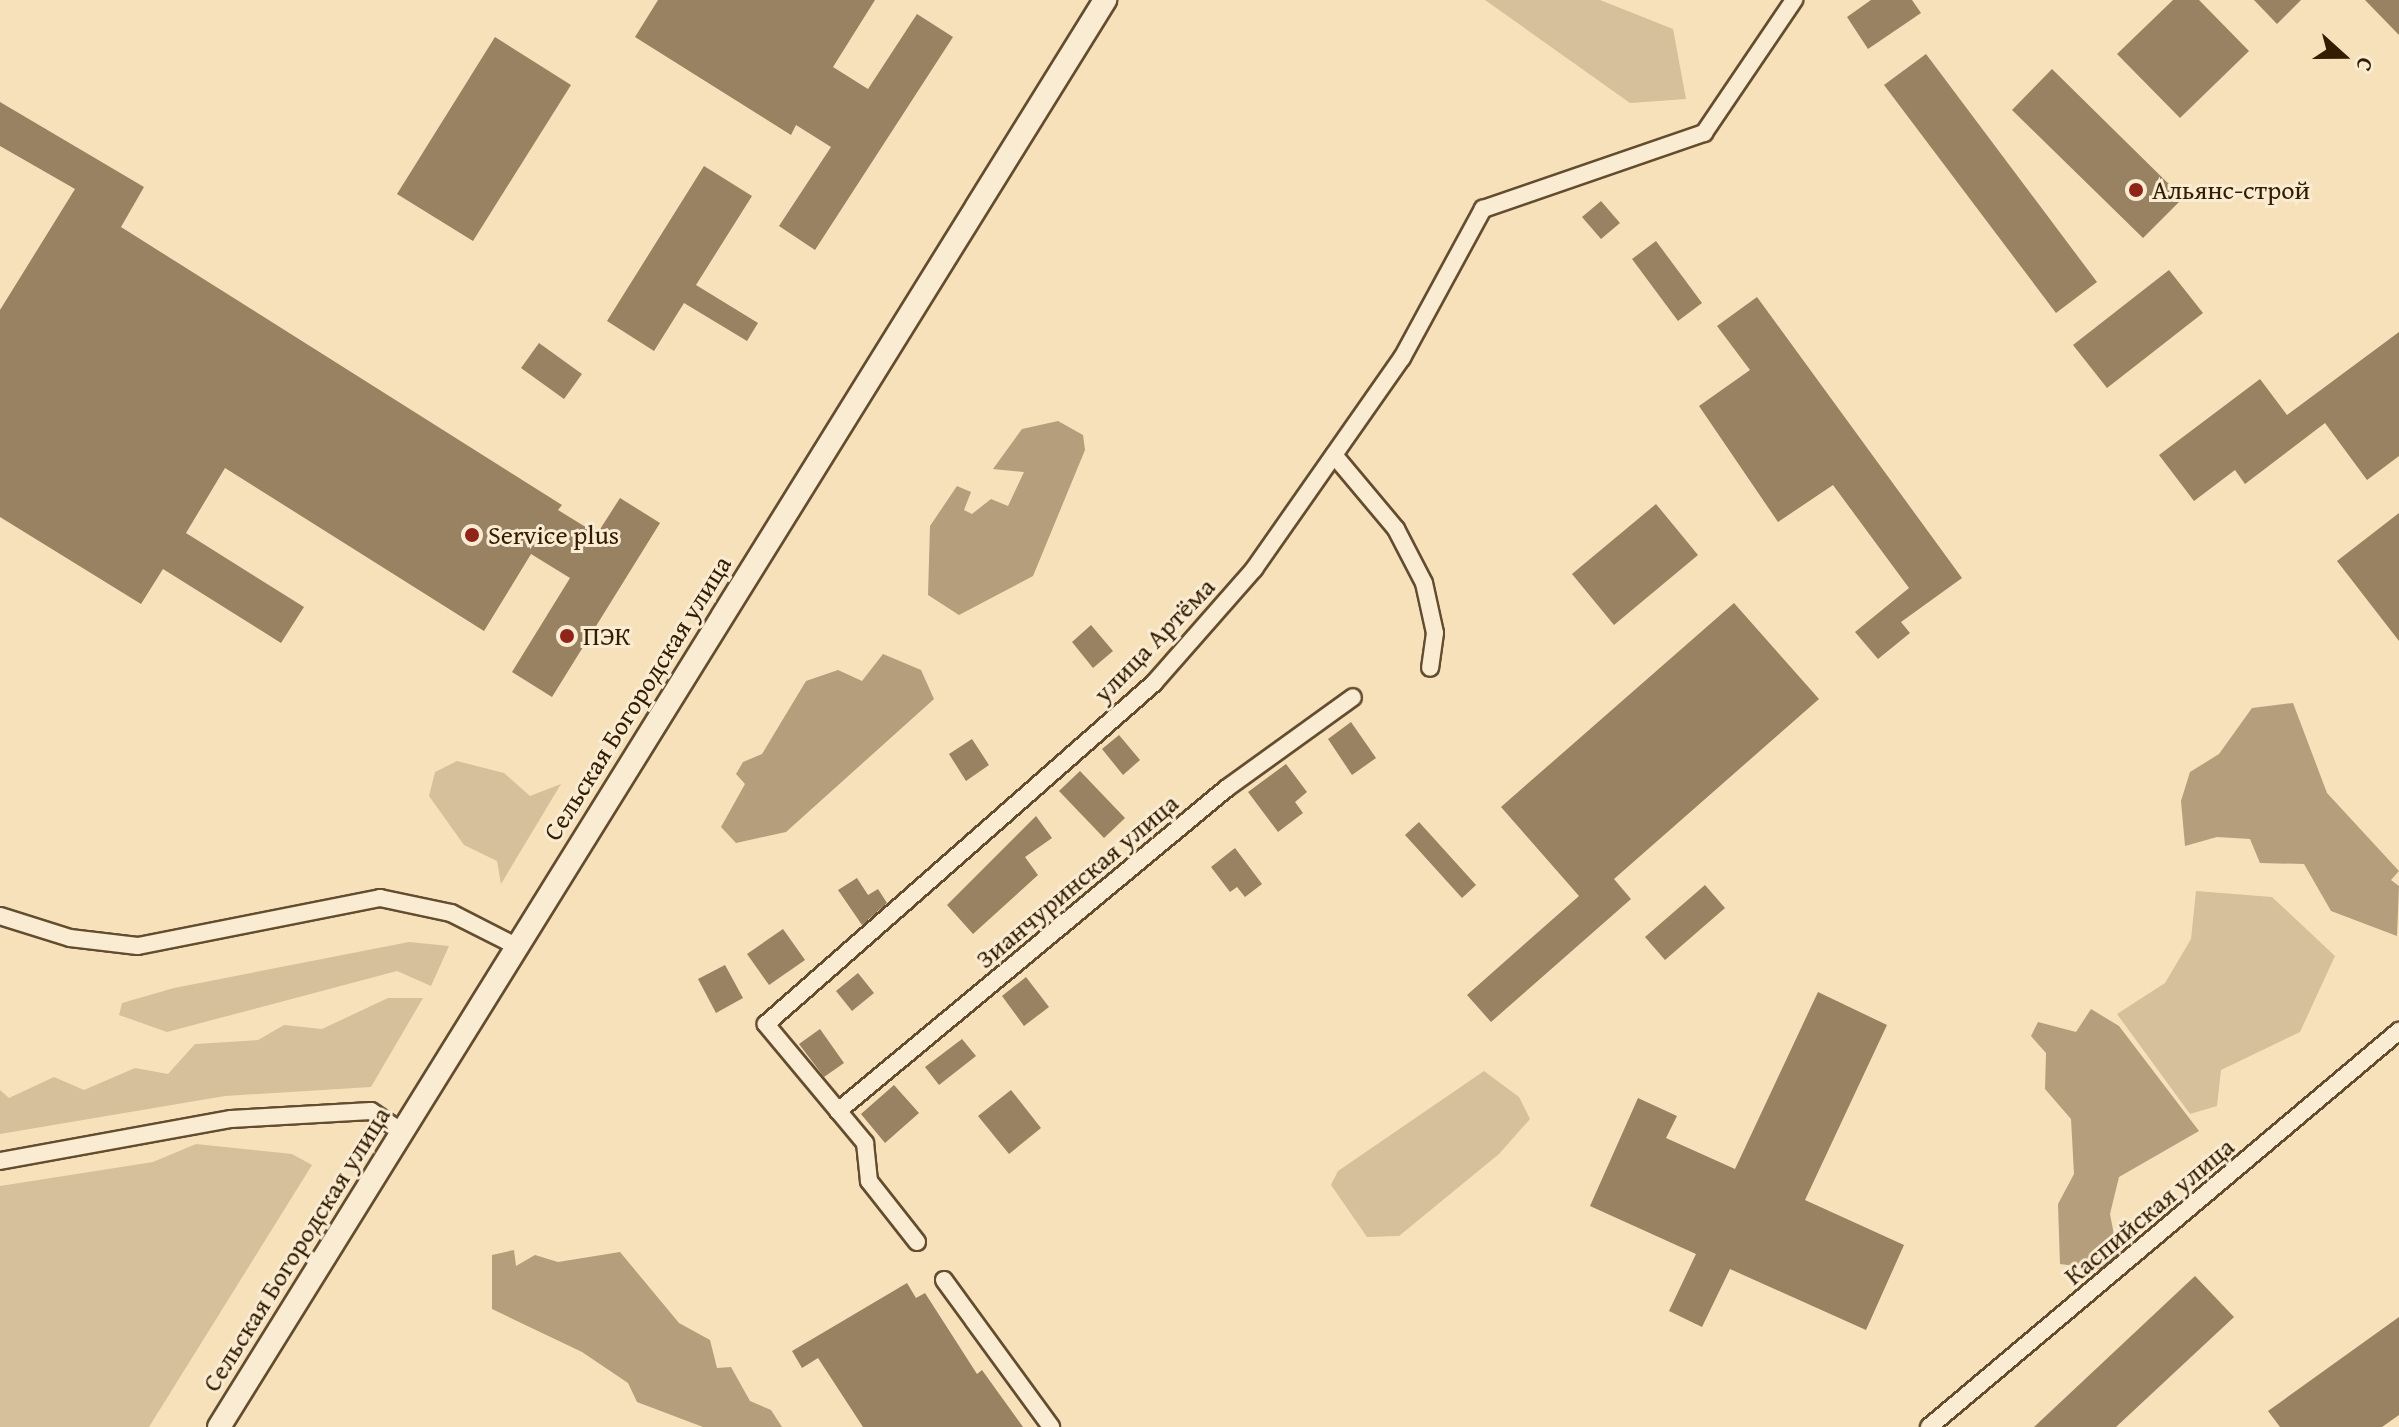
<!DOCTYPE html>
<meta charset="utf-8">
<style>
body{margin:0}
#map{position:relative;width:2399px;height:1427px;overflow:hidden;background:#f6e1bb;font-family:"Gentium Book Plus",serif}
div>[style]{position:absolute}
.green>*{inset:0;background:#d5c09b}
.water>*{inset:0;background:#b49e7b}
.building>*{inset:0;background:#988261}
.roads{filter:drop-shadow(2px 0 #644d2f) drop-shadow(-2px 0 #644d2f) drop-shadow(0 2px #644d2f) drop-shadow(0 -2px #644d2f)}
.minor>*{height:16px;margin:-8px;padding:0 8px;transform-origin:8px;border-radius:8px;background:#f9ecd3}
.secondary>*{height:22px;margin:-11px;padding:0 11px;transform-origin:11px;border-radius:11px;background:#f9ecd3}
.dots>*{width:22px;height:22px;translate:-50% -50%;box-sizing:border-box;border:4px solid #f9ecd3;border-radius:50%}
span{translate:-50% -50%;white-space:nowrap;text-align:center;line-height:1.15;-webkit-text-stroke:6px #f9ecd3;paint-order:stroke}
.poi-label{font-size:26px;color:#331c00}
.left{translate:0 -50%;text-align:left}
.street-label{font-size:26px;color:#331c00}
.north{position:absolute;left:2303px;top:16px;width:80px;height:80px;-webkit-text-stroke:6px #f9ecd3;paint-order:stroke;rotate:111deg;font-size:22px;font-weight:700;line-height:32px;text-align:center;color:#331c00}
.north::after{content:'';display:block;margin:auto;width:28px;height:36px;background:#331c00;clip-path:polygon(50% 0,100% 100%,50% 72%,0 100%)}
</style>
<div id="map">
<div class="green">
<i style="clip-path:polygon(1485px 0,1600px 0,1673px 29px,1686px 99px,1630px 103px)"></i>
<i style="clip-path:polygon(457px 761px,504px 773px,530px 796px,561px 784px,501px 884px,497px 861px,464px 845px,429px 796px,435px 772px)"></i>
<i style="clip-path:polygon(2196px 891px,2272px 897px,2335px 956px,2300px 1032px,2221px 1070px,2217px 1106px,2190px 1114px,2117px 1014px,2165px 983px,2191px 939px)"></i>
<i style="clip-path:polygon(409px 942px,449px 946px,431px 986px,397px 971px,167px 1032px,119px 1015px,122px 1003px,174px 988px)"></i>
<i style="clip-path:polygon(388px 998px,423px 998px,371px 1087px,225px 1096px,0 1134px,0 1090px,9px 1098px,54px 1077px,84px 1090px,135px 1068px,168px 1074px,195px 1044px,258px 1040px,284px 1025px,322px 1029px)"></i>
<i style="clip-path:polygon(1484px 1071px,1519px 1097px,1530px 1119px,1499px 1154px,1399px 1236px,1367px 1237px,1331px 1185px,1338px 1171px)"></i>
<i style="clip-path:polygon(196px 1144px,292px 1154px,312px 1165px,149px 1427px,0 1427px,0 1186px,153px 1162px)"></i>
</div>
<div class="water">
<i style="clip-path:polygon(1058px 421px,1083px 435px,1085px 450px,1033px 576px,959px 615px,928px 595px,930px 526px,957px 486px,971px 492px,964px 510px,972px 514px,991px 499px,1008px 506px,1024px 472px,993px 469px,1022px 429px)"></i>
<i style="clip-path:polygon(883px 654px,921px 670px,934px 699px,786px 832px,736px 843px,721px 827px,745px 784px,736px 774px,743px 762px,762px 754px,806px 681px,838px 670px,862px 681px)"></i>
<i style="clip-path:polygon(2293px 703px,2327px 793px,2399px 871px,2391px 880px,2399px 886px,2397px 936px,2331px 911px,2304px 864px,2260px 863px,2250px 839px,2217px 837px,2185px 846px,2181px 801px,2190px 772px,2219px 754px,2252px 708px)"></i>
<i style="clip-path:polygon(2091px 1009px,2119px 1026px,2199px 1131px,2119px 1177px,2110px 1214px,2119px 1261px,2108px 1270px,2060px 1264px,2058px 1204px,2074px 1174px,2071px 1119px,2045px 1089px,2046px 1053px,2031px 1036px,2038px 1022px,2076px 1032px)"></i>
<i style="clip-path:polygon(514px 1250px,516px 1266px,535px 1255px,558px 1262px,620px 1252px,679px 1323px,710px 1340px,717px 1368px,731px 1367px,750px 1401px,771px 1410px,782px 1427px,703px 1427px,637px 1402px,628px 1383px,582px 1352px,492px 1309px,492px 1255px)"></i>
</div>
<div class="building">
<i style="clip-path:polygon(658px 0,875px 0,833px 67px,868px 89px,917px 14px,953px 37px,815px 250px,779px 226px,831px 147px,796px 125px,791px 135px,635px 37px)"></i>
<i style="clip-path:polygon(1871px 0,1912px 0,1921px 13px,1868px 49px,1847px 17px)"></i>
<i style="clip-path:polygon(2173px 0,2199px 0,2249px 51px,2180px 118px,2117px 54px)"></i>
<i style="clip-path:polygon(2254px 0,2301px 0,2277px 24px)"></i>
<i style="clip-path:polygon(2365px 0,2399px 0,2399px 35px)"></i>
<i style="clip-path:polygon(495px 37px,571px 85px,473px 241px,397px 194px)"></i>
<i style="clip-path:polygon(1926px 54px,2097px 282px,2056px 313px,1884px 85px)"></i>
<i style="clip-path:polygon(2052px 69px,2183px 198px,2143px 238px,2012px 110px)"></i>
<i style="clip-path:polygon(0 102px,144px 187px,121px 227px,562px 505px,558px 510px,597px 534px,620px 498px,660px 523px,552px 697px,512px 672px,570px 578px,531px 554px,484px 631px,225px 468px,186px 533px,304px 607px,281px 643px,163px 569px,141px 604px,0 517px,0 310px,75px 189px,0 146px)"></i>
<i style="clip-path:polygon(704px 166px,752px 196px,696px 285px,758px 323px,747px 341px,684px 303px,654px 351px,607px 321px)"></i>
<i style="clip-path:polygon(1601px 201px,1620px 223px,1601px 239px,1582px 217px)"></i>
<i style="clip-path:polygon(1656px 241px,1702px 303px,1678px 321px,1632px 259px)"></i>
<i style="clip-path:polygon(2169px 270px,2203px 313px,2107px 388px,2073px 345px)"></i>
<i style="clip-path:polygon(1757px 297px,1962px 578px,1901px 622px,1910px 633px,1878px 659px,1855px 632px,1909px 588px,1833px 485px,1778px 522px,1699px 406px,1750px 370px,1717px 326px)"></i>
<i style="clip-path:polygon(2399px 332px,2399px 456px,2367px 480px,2325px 423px,2245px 484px,2235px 470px,2194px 501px,2159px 455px,2260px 379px,2287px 415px)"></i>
<i style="clip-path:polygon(539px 343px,582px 374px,564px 399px,521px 368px)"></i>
<i style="clip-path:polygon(1656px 504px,1698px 555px,1614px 625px,1572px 574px)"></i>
<i style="clip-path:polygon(2399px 513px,2399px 641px,2337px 561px)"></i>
<i style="clip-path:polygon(1734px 603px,1819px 699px,1614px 879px,1631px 899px,1491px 1022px,1467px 995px,1579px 896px,1501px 807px)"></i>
<i style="clip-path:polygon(1091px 625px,1113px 651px,1093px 668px,1072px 642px)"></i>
<i style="clip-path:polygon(1351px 722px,1376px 758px,1352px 775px,1328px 739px)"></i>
<i style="clip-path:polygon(1119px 735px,1140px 760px,1123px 775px,1102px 749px)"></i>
<i style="clip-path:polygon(972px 739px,989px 765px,966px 781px,949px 754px)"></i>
<i style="clip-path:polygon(1286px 764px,1307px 792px,1295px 802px,1303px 813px,1278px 832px,1248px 792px)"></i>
<i style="clip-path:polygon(1080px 771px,1125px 818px,1104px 838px,1059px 791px)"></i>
<i style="clip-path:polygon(1036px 816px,1052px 838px,1025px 857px,1038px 875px,973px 934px,947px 905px)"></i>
<i style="clip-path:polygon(1419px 822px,1476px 885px,1462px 898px,1405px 835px)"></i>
<i style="clip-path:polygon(1235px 848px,1262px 884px,1245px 897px,1237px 887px,1230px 892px,1211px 867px)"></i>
<i style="clip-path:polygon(857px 878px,868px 895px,878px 889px,887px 903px,862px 925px,838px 890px)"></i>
<i style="clip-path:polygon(1705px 885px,1725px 908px,1665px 960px,1645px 937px)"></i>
<i style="clip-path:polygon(783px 929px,805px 960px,769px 985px,747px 954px)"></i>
<i style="clip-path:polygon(725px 965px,743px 998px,716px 1013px,698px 979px)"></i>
<i style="clip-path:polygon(858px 973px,874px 993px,852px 1011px,836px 991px)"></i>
<i style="clip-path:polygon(1026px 977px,1049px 1007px,1024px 1026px,1002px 996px)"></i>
<i style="clip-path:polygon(1818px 992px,1887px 1025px,1805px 1200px,1904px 1245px,1866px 1330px,1730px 1269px,1702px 1327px,1669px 1311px,1696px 1254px,1590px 1206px,1638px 1098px,1677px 1116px,1666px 1138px,1735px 1169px)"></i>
<i style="clip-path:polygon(820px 1029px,844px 1063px,824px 1077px,799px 1044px)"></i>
<i style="clip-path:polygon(962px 1039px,976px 1056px,939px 1085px,925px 1067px)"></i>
<i style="clip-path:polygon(894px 1085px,919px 1113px,885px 1143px,861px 1114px)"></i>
<i style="clip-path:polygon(1011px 1090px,1041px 1128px,1009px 1154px,978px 1116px)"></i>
<i style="clip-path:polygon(2195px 1276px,2234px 1317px,2116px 1427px,2034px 1427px)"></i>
<i style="clip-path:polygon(907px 1283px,916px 1298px,925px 1293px,977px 1374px,982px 1370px,1023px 1427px,863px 1427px,818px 1358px,802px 1368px,792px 1351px)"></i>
<i style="clip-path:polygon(2399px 1317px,2399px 1415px,2382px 1427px,2280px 1427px,2268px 1411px)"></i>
</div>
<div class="roads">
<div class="minor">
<i style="left:1334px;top:455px;width:97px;rotate:50deg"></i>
<i style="left:1396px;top:529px;width:61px;rotate:62.6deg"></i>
<i style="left:1424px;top:583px;width:51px;rotate:77.6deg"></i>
<i style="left:1435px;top:633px;width:35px;rotate:98deg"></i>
<i style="left:0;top:916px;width:73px;rotate:17.4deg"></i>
<i style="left:70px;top:938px;width:68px;rotate:6.7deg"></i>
<i style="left:138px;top:946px;width:247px;rotate:-11.2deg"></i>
<i style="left:380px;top:898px;width:73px;rotate:11.9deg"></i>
<i style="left:451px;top:913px;width:73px;rotate:26.9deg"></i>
<i style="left:838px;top:1111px;width:506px;rotate:-39.7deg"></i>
<i style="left:1227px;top:788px;width:155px;rotate:-35.8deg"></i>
<i style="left:0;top:1161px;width:235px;rotate:-10.3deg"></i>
<i style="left:231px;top:1119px;width:140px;rotate:-3.3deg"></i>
<i style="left:371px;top:1111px;width:36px;rotate:34deg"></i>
<i style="left:917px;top:1242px;width:78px;rotate:-128.2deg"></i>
<i style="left:869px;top:1181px;width:38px;rotate:-96deg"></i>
<i style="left:865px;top:1143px;width:155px;rotate:-129.8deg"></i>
<i style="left:766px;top:1024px;width:517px;rotate:-41.31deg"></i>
<i style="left:1154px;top:683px;width:152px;rotate:-48.7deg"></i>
<i style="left:1254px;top:569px;width:258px;rotate:-55deg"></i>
<i style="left:1402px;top:358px;width:170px;rotate:-61.5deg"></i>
<i style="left:1483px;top:209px;width:234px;rotate:-19deg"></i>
<i style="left:1704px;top:133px;width:161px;rotate:-55.9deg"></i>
<i style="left:944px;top:1280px;width:182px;rotate:53.9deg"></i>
<i style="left:1929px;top:1427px;width:615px;rotate:-40.12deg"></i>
</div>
<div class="secondary">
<i style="left:219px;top:1427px;width:1680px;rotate:-58.16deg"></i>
</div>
</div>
<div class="dots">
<i style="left:2136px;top:190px;background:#8f2418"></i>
<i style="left:472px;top:535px;background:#8f2418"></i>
<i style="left:567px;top:636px;background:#8f2418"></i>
</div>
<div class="poi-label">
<span class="left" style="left:2152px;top:190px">Альянс-строй</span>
<span class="left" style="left:488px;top:535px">Service plus</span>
<span class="left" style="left:583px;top:636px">ПЭК</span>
</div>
<div class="street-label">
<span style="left:1154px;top:640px;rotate:-46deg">улица Артёма</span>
<span style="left:637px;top:698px;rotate:-58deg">Сельская Богородская улица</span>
<span style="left:1077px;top:881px;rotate:-40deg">Зианчуринская улица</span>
<span style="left:2149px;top:1211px;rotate:-40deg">Каспийская улица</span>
<span style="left:296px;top:1249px;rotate:-58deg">Сельская Богородская улица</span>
</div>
<div class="north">С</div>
</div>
